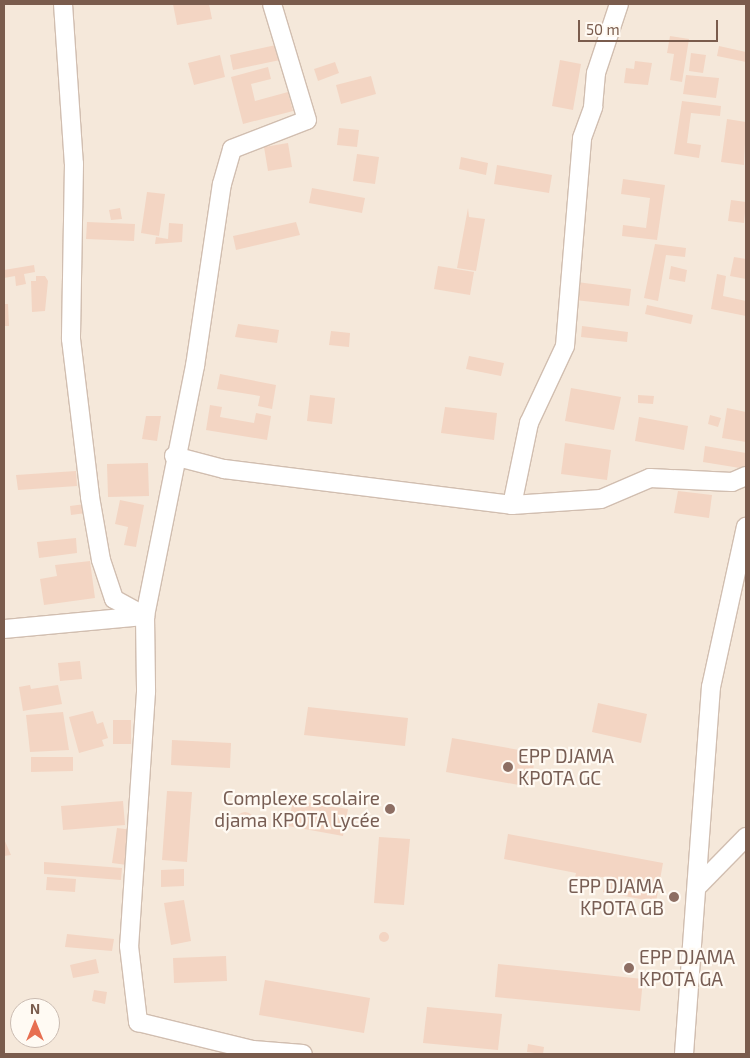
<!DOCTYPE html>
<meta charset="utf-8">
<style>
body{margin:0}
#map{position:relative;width:750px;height:1058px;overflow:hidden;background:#fdf6ec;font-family:"Exo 2",sans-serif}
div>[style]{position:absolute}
.residential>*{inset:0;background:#f5e8da}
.building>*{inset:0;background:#f3d5c3}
.round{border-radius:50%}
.roads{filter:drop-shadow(1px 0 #d1beb0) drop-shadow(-1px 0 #d1beb0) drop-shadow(0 1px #d1beb0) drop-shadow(0 -1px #d1beb0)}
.minor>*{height:18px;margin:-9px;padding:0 9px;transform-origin:9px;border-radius:9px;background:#fff}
.dots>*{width:14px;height:14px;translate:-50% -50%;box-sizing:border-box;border:2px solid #fffaf3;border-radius:50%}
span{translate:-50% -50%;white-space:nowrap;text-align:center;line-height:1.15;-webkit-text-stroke:4.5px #fffaf3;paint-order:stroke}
.education-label{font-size:19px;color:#785e54}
.left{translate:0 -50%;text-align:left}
.right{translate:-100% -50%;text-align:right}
.frame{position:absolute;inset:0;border:5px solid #7a5c4d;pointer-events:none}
.north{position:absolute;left:10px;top:998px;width:50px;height:50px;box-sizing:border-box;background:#fffaf3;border:1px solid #cabbb1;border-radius:50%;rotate:0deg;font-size:14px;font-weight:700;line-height:20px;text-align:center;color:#7a5c4d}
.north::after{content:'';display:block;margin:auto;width:18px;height:22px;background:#e76f51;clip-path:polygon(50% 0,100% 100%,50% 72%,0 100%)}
.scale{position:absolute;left:578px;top:20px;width:140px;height:22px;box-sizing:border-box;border:2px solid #7a5c4d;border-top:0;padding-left:6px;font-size:15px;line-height:18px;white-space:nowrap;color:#7a5c4d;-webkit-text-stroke:4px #fffaf3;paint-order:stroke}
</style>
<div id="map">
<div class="residential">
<i style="clip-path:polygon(evenodd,4px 4px,746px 4px,746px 1054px,4px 1054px,4px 4px,20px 1008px,50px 1008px,50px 1038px,20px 1038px,20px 1008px)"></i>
</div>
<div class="building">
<i style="clip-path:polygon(173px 4px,209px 4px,212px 19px,177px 25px)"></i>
<i style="clip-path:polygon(670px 36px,689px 39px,682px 82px,670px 80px,674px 54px,667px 53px)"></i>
<i style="clip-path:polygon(276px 45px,280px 60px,233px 70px,230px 55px)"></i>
<i style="clip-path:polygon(719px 46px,746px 52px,746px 62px,717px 56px)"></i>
<i style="clip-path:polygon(691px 53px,706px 55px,703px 73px,689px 71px)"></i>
<i style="clip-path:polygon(220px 55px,225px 77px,194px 85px,188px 63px)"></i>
<i style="clip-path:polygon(560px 60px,581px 64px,573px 110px,552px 106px)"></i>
<i style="clip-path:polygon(635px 61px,652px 63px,648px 85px,624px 83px,626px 68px,634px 69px)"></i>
<i style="clip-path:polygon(335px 62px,339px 73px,318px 81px,314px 69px)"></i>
<i style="clip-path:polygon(268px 67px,271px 79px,251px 84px,255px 101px,288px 92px,293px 111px,243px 124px,231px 77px)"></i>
<i style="clip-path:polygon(686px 75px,719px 78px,716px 98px,683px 94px)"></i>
<i style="clip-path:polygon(371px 76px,376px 94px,341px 104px,336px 85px)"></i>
<i style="clip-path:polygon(682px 101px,721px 106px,720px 116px,691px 113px,687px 143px,701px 145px,699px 158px,674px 154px)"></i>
<i style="clip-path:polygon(727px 119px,746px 122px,744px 165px,721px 162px)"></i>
<i style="clip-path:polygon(339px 128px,359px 130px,357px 147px,337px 145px)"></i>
<i style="clip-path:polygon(288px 143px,292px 167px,268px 171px,264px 147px)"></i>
<i style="clip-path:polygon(357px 154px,379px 157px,375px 184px,353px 181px)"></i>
<i style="clip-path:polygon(461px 157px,488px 163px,486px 175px,459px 169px)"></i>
<i style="clip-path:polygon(497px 165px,552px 175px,549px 193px,494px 184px)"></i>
<i style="clip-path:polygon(623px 179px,665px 185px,657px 240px,622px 236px,623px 225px,646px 228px,650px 198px,621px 194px)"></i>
<i style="clip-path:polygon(312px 188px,365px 198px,362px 213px,309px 203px)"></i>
<i style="clip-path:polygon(147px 192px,165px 194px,159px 236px,141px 233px)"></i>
<i style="clip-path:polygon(731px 200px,746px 202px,744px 223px,728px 221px)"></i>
<i style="clip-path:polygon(120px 208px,122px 219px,111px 220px,109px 210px)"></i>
<i style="clip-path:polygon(468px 208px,469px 217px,485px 219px,476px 271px,457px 268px)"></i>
<i style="clip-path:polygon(87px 222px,135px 224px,134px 241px,86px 239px)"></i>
<i style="clip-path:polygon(296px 222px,300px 235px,236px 250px,233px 236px)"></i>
<i style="clip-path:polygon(169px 223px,183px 224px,182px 242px,155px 244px,156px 237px,168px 239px)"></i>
<i style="clip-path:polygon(655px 244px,686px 248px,685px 257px,666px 255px,658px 301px,644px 298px)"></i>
<i style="clip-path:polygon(734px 257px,746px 259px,746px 279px,730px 276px)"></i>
<i style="clip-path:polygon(34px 265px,35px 272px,24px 274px,26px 284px,16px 286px,15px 276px,4px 278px,4px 270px)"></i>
<i style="clip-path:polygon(438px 266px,474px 272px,470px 295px,434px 289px)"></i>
<i style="clip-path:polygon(671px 266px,687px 270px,685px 282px,669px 279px)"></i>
<i style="clip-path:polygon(717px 274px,726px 276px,723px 296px,746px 301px,746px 316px,711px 309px)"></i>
<i style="clip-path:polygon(36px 276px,45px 276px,48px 281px,45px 311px,32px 312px,31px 281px,36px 281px)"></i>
<i style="clip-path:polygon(577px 282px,631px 289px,629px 306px,575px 300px)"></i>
<i style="clip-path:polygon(4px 304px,8px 304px,9px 326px,4px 326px)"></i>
<i style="clip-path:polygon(647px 305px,693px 315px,691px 324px,645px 314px)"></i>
<i style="clip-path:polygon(238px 324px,279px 330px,277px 343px,235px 337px)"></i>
<i style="clip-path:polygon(582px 326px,628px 332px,627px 342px,581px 337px)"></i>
<i style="clip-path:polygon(331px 331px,350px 333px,349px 347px,329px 345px)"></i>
<i style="clip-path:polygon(469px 356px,504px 363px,501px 376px,466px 369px)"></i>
<i style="clip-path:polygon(220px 374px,276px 385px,272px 409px,258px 406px,260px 396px,217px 389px)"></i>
<i style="clip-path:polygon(571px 388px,621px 397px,614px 430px,565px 421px)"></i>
<i style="clip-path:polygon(310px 395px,335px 398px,332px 424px,307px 421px)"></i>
<i style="clip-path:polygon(638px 395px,654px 396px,653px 404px,638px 403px)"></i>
<i style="clip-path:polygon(210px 405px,222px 407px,220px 417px,254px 423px,256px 413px,271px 416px,267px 440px,206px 430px)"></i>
<i style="clip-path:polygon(445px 407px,497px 413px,494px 440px,441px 433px)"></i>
<i style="clip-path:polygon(727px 408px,746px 412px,746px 442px,722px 438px)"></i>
<i style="clip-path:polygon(710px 415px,721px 418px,718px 427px,708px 424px)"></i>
<i style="clip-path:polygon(146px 416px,161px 416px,157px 441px,142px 439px)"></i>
<i style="clip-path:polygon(639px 417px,688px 426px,684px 450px,635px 441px)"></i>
<i style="clip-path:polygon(565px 443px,611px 450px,607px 480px,561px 474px)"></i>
<i style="clip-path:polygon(705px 446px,746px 453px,746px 469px,703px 462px)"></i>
<i style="clip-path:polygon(148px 463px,149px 496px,108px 497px,107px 464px)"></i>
<i style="clip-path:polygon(76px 471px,77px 486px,18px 490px,16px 475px)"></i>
<i style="clip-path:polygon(678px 491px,712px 495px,709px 518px,674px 513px)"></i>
<i style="clip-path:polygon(120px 500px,144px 505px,136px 547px,124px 545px,128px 527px,115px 524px)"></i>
<i style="clip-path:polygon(85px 504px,86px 513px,71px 515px,70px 506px)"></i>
<i style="clip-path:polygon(76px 538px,77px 553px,39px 558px,37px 542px)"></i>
<i style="clip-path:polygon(90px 561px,95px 598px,44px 605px,40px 579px,57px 576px,55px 565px)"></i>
<i style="clip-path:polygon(80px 661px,82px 679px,60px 681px,58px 663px)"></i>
<i style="clip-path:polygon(30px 685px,31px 689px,58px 685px,62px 704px,23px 711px,19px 687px)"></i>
<i style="clip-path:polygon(598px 703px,647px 714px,641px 743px,592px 732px)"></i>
<i style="clip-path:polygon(308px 707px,408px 718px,405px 746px,304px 735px)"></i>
<i style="clip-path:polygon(93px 711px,97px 724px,103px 722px,108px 738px,102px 740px,104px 746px,79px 753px,69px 717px)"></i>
<i style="clip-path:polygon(63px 712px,69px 750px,30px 752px,26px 715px)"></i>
<i style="clip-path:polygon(113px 720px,131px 720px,131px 744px,113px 744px)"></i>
<i style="clip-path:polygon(452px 738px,536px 753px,530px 787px,446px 772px)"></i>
<i style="clip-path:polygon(172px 740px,231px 743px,230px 768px,171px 765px)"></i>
<i style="clip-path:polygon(31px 757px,73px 757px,73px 771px,31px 772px)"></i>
<i style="clip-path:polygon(167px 791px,192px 792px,187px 862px,162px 860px)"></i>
<i style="clip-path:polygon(293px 800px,348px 809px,343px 836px,288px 826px)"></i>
<i style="clip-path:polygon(123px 801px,125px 825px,63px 830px,61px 806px)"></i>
<i class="round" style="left:236px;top:812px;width:18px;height:18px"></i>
<i style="clip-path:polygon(117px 828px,133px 830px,127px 865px,112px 863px)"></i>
<i style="clip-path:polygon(508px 834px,663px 863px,656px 902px,603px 892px,606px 878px,596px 876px,594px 886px,574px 882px,576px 873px,504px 859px)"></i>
<i style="clip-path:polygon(379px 837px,410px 839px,404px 905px,374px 903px)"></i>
<i style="clip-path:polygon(4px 839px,11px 855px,4px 856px)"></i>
<i style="clip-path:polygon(44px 862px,122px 868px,121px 880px,44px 874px)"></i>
<i style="clip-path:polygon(184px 869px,184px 886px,161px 887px,161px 870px)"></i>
<i style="clip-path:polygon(47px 877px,76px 879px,75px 892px,46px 890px)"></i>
<i style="clip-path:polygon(184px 900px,191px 941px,171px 945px,164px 903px)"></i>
<i class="round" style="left:379px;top:932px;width:10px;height:10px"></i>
<i style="clip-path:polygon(67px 934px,114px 939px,112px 951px,65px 947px)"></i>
<i style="clip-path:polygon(226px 956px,227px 981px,174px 983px,173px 958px)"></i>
<i style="clip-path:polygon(96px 959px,99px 973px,73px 978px,70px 965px)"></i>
<i style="clip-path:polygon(498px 964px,643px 979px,640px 1011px,495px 997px)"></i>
<i style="clip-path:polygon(265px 980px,370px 998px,364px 1033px,259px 1015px)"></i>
<i style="clip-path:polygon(94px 990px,107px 992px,105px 1004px,92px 1001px)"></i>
<i style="clip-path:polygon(427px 1007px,502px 1014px,498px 1050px,423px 1043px)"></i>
<i style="clip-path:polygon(528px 1044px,544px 1047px,543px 1054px,527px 1052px)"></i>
</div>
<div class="roads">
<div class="minor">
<i style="left:63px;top:4px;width:160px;rotate:86.1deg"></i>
<i style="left:74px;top:164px;width:175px;rotate:91deg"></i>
<i style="left:71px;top:339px;width:159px;rotate:83.1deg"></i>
<i style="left:90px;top:497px;width:64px;rotate:80.1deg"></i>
<i style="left:101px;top:560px;width:41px;rotate:71.6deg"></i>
<i style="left:114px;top:599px;width:35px;rotate:29deg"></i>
<i style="left:145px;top:616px;width:76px;rotate:89.2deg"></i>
<i style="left:146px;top:692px;width:255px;rotate:93.8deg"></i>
<i style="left:129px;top:946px;width:77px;rotate:83.2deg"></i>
<i style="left:138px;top:1022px;width:118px;rotate:13.7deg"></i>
<i style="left:253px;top:1050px;width:50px;rotate:4.6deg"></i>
<i style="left:174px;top:456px;width:52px;rotate:14.6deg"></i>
<i style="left:224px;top:469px;width:290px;rotate:7.1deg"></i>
<i style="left:512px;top:505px;width:89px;rotate:-3.9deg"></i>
<i style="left:601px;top:499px;width:53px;rotate:-23.2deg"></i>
<i style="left:650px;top:478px;width:82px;rotate:2.8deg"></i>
<i style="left:732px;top:482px;width:15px;rotate:-23deg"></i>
<i style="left:512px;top:505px;width:84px;rotate:-78.3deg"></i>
<i style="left:529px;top:423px;width:85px;rotate:-64.9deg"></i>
<i style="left:565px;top:346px;width:209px;rotate:-85.3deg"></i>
<i style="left:582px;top:138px;width:33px;rotate:-70deg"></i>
<i style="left:593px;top:107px;width:34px;rotate:-85deg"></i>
<i style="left:596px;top:73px;width:73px;rotate:-71.6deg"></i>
<i style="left:4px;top:629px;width:142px;rotate:-5.3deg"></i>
<i style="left:145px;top:616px;width:255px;rotate:-78.7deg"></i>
<i style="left:195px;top:366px;width:184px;rotate:-81.6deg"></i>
<i style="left:222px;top:184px;width:36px;rotate:-74deg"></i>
<i style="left:232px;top:149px;width:80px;rotate:-21.1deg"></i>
<i style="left:307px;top:120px;width:121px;rotate:-106.8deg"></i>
<i style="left:698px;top:886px;width:69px;rotate:-45.6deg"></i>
<i style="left:684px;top:1054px;width:368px;rotate:-85.8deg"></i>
<i style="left:711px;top:687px;width:164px;rotate:-77.7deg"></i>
</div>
</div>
<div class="dots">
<i style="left:508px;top:767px;background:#8d6e63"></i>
<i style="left:390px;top:809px;background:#8d6e63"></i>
<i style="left:674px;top:897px;background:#8d6e63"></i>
<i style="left:629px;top:968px;background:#8d6e63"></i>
</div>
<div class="education-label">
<span class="left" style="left:518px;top:767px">EPP DJAMA<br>KPOTA GC</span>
<span class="right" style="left:380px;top:809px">Complexe scolaire<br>djama KPOTA Lycée</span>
<span class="right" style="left:664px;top:897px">EPP DJAMA<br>KPOTA GB</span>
<span class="left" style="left:639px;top:968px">EPP DJAMA<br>KPOTA GA</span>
</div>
<div class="frame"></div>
<div class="north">N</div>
<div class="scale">50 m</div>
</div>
